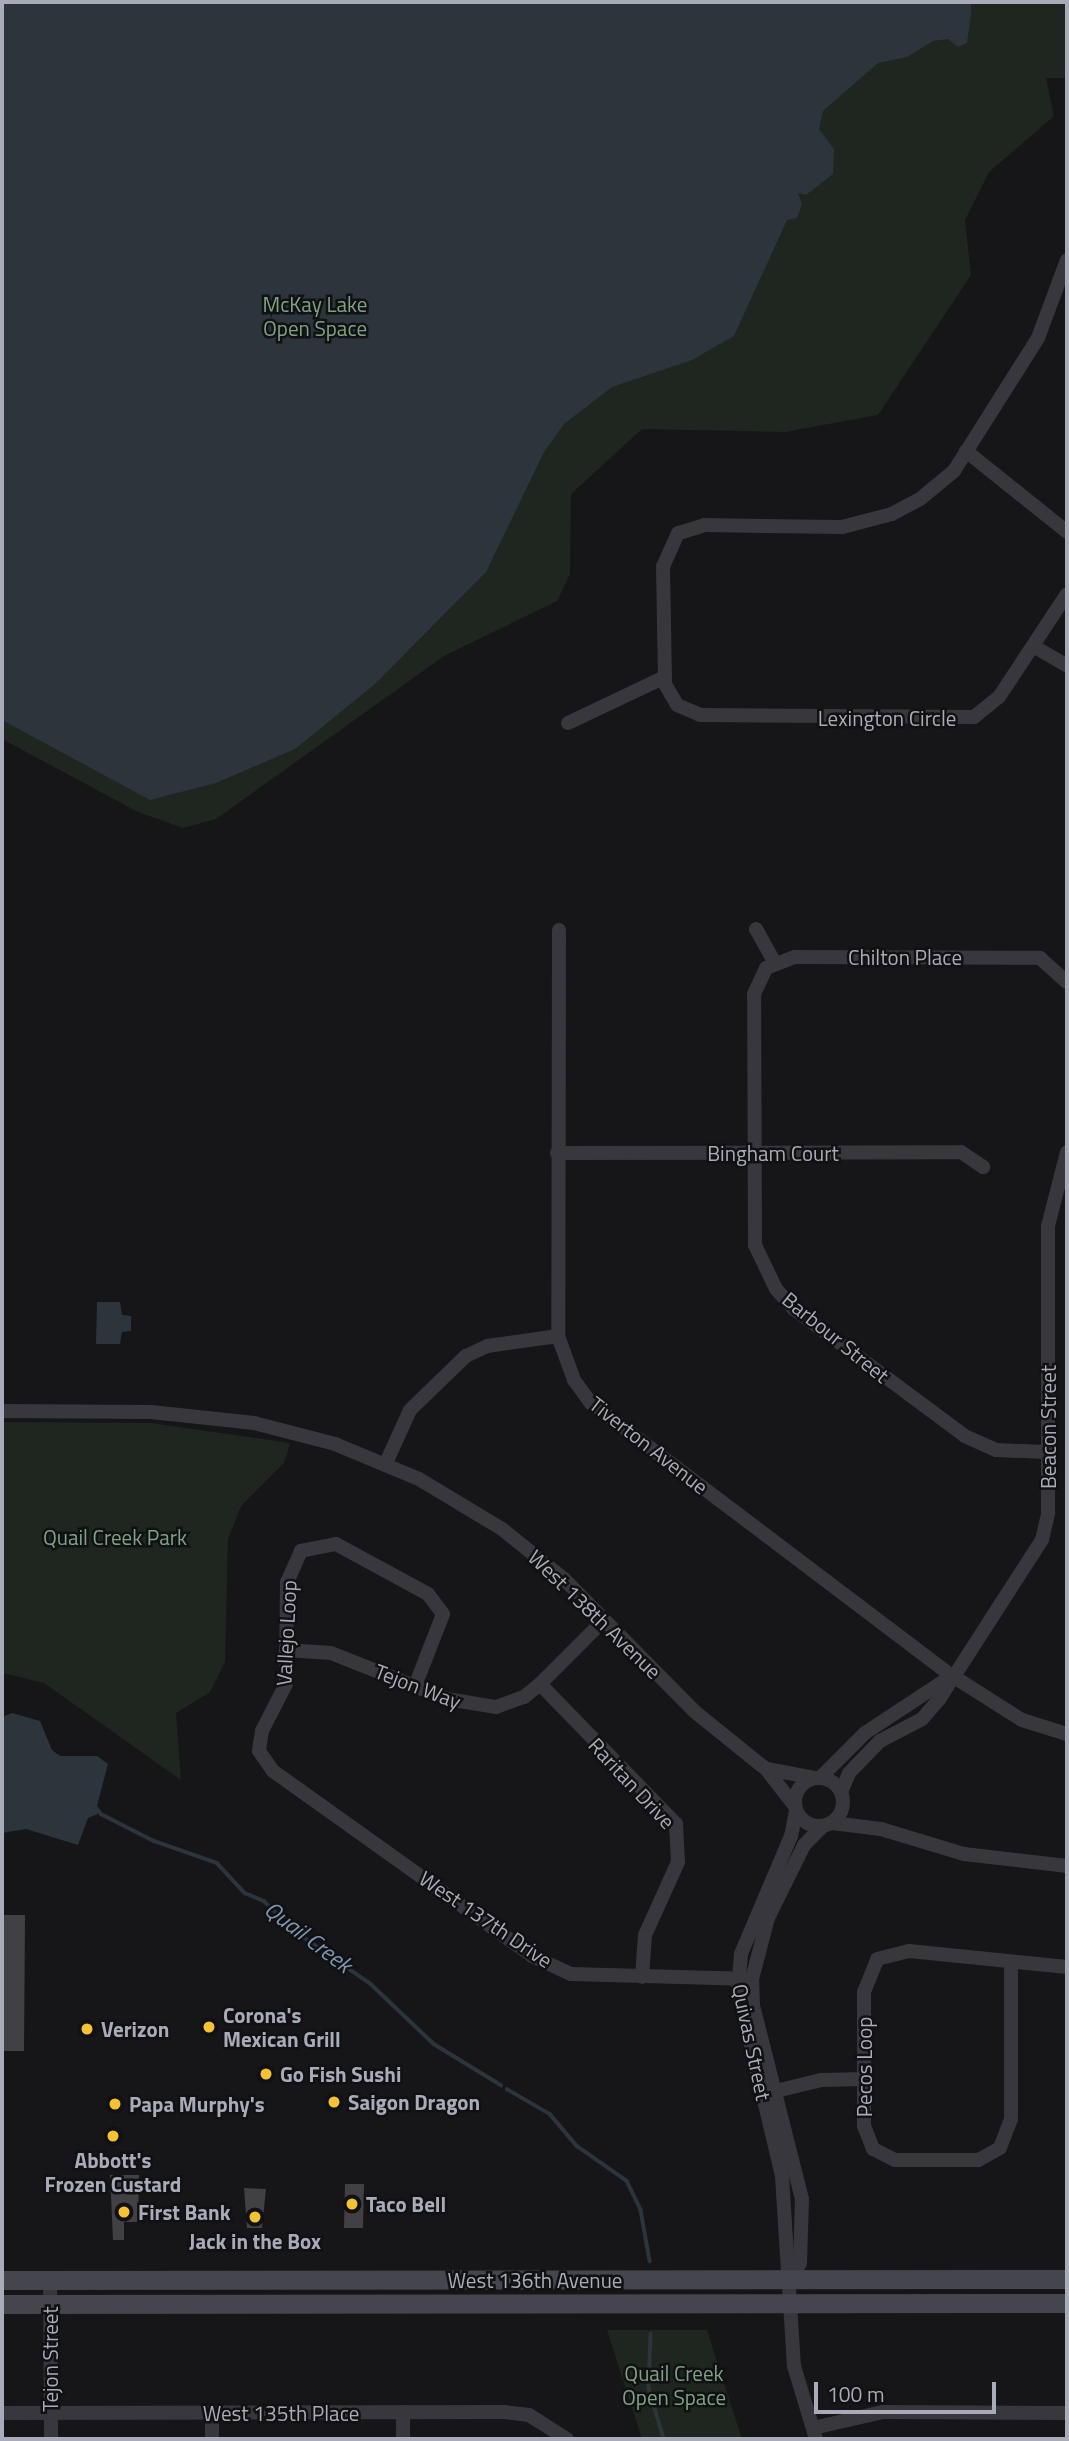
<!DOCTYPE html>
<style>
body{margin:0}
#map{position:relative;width:1069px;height:2441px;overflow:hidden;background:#161618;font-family:"Titillium Web",sans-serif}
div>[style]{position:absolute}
.green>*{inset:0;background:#1e261f}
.water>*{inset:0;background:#2c343c}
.stream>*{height:3.5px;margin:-1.75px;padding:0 1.75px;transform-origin:1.75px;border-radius:1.75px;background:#2c343c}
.building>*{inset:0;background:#404045}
.minor>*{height:14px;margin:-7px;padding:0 7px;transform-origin:7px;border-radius:7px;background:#37373d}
.minor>.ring{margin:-7px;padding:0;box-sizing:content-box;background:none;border:14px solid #37373d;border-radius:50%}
.secondary>*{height:19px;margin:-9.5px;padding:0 9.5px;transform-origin:9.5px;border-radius:9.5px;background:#45464d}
.dots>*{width:19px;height:19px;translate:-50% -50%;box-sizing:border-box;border:4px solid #111113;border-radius:50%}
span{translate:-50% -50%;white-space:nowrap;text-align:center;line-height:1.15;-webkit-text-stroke:5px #111113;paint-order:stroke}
.park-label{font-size:21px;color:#7ea384}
.street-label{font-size:21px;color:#a8abb8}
.poi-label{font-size:21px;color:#a8abb8;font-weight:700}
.left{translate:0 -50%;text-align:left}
.water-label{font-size:23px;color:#7e96b3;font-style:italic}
.frame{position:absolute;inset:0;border:4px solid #a8abb8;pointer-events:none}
.scale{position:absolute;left:814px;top:2382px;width:182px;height:32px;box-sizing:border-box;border:4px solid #a8abb8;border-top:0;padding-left:9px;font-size:21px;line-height:24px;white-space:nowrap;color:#a8abb8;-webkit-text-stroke:5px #111113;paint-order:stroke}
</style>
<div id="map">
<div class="green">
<i style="clip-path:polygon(2px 2px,1067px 2px,1067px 78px,1046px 78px,1054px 116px,989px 172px,965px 220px,971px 275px,878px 415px,785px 432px,642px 429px,571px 494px,570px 574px,557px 601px,444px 656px,216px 819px,183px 828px,138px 812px,2px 739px)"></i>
<i style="clip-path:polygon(2px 1422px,151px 1423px,290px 1443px,284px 1463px,241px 1506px,228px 1539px,225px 1662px,210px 1692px,176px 1713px,181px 1780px,44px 1683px,2px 1673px)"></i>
<i style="clip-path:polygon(607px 2330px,707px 2330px,742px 2439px,642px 2439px)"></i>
</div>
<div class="water">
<i style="clip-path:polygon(2px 2px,971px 2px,971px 14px,967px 43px,958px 47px,948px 39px,933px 41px,907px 57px,878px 63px,823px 111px,819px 129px,834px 149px,833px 174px,806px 195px,798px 193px,802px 204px,797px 218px,787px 220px,734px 336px,692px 360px,612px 387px,564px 424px,544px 452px,486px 572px,375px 684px,295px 749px,216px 783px,150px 800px,2px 720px)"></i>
<i style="clip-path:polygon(97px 1302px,120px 1302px,122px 1315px,131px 1316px,131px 1331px,122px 1332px,120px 1344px,96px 1344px)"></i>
<i style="clip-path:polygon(12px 1713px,40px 1721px,52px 1750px,60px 1756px,97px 1756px,108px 1764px,97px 1806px,102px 1812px,88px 1818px,78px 1845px,26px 1829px,2px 1833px,2px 1717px)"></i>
</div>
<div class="stream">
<i style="left:101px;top:1814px;width:59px;rotate:27deg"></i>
<i style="left:154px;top:1841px;width:67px;rotate:19.2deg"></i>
<i style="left:217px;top:1863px;width:41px;rotate:47deg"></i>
<i style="left:245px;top:1893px;width:21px;rotate:23deg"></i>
<i style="left:264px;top:1901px;width:45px;rotate:44.1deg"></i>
<i style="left:296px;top:1932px;width:91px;rotate:34.7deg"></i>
<i style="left:371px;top:1984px;width:87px;rotate:43.6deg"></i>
<i style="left:434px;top:2044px;width:79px;rotate:31.5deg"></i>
<i style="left:507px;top:2089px;width:50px;rotate:30.2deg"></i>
<i style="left:550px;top:2114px;width:42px;rotate:49.8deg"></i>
<i style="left:577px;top:2146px;width:61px;rotate:35deg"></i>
<i style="left:627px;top:2181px;width:32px;rotate:64deg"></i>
<i style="left:641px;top:2210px;width:52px;rotate:80deg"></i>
<i style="left:651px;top:2334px;width:54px;rotate:92.1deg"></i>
<i style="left:649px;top:2388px;width:53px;rotate:73.6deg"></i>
</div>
<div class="building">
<i style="clip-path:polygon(2px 1915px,25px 1915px,24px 2051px,2px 2051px)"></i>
<i style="clip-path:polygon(110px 2175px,139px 2175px,138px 2222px,124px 2222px,124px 2240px,113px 2240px)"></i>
<i style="clip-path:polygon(345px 2184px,364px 2184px,363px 2228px,344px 2228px)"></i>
<i style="clip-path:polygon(244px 2188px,266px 2189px,262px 2228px,247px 2228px)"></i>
</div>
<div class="minor">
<i style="left:1067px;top:260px;width:83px;rotate:110.4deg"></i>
<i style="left:1038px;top:338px;width:157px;rotate:122.3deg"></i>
<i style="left:954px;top:471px;width:44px;rotate:140.5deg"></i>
<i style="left:920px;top:499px;width:32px;rotate:152deg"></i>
<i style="left:892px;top:514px;width:52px;rotate:165.4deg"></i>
<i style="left:842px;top:527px;width:137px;rotate:-179.2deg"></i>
<i style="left:705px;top:525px;width:28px;rotate:163deg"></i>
<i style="left:678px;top:533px;width:36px;rotate:114deg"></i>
<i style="left:663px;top:566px;width:118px;rotate:89deg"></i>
<i style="left:665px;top:684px;width:24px;rotate:60deg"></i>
<i style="left:677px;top:705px;width:25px;rotate:23deg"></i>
<i style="left:700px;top:715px;width:274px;rotate:0.4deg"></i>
<i style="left:974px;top:717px;width:32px;rotate:-39deg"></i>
<i style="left:999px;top:697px;width:123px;rotate:-56.6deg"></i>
<i style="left:966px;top:451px;width:129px;rotate:38.7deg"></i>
<i style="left:1033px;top:646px;width:39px;rotate:30deg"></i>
<i style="left:568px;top:723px;width:107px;rotate:-25.4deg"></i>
<i style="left:756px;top:929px;width:38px;rotate:61deg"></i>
<i style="left:559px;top:930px;width:406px;rotate:90.1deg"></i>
<i style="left:558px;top:1336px;width:47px;rotate:70deg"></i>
<i style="left:574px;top:1380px;width:29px;rotate:54deg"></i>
<i style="left:591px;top:1403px;width:451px;rotate:37.1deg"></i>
<i style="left:951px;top:1675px;width:84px;rotate:32.4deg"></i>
<i style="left:1022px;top:1720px;width:47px;rotate:17.3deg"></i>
<i style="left:557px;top:1153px;width:404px;rotate:-0.1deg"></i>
<i style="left:961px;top:1152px;width:27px;rotate:34deg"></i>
<i style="left:2px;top:1411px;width:149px;rotate:0.4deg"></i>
<i style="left:151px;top:1412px;width:104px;rotate:6.1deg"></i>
<i style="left:254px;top:1423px;width:84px;rotate:14.5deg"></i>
<i style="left:335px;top:1444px;width:91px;rotate:22.6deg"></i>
<i style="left:419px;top:1479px;width:97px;rotate:31.1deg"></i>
<i style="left:502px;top:1529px;width:80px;rotate:38.9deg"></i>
<i style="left:564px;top:1579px;width:185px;rotate:45.4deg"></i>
<i style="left:694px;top:1711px;width:92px;rotate:38.9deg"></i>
<i style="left:766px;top:1769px;width:46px;rotate:52.1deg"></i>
<i style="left:1047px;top:1452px;width:51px;rotate:-177.8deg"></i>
<i style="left:996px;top:1450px;width:34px;rotate:-156deg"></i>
<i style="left:965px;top:1436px;width:213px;rotate:-143.4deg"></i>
<i style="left:794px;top:1309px;width:27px;rotate:-132deg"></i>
<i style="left:776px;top:1289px;width:49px;rotate:-115.5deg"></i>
<i style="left:755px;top:1245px;width:251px;rotate:-90.2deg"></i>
<i style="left:754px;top:994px;width:29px;rotate:-65deg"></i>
<i style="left:766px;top:968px;width:31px;rotate:-21deg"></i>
<i style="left:795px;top:957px;width:245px;rotate:0.2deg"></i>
<i style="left:1040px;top:958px;width:36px;rotate:42deg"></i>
<i style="left:386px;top:1463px;width:58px;rotate:-65.6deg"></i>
<i style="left:410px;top:1410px;width:78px;rotate:-44deg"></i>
<i style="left:466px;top:1356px;width:23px;rotate:-25deg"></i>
<i style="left:487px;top:1346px;width:72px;rotate:-8deg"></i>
<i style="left:286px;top:1650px;width:45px;rotate:3.8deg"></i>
<i style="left:331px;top:1653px;width:125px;rotate:21.6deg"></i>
<i style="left:447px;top:1699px;width:50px;rotate:9.3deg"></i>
<i style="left:496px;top:1707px;width:30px;rotate:-20deg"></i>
<i style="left:524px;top:1697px;width:21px;rotate:-39deg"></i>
<i style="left:540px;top:1684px;width:91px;rotate:-45deg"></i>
<i style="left:540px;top:1684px;width:195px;rotate:45.8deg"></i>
<i style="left:676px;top:1824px;width:38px;rotate:87deg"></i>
<i style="left:678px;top:1862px;width:80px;rotate:114.3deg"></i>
<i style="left:645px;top:1935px;width:42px;rotate:94.1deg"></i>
<i style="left:415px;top:1686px;width:77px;rotate:-68.7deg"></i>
<i style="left:443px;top:1614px;width:25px;rotate:-127deg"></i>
<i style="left:428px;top:1594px;width:105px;rotate:-151.5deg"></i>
<i style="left:336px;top:1544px;width:36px;rotate:169deg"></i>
<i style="left:301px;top:1551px;width:34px;rotate:114deg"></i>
<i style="left:287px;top:1582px;width:102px;rotate:90.6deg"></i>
<i style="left:286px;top:1684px;width:53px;rotate:117.1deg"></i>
<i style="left:262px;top:1731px;width:20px;rotate:99deg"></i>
<i style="left:259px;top:1751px;width:24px;rotate:55deg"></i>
<i style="left:273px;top:1771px;width:318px;rotate:35.5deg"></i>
<i style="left:532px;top:1956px;width:43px;rotate:24.8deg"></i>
<i style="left:571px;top:1974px;width:181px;rotate:1.6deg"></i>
<i style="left:767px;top:1769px;width:48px;rotate:10.8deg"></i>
<i class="ring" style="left:795px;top:1778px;width:34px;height:34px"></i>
<i style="left:820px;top:1778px;width:64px;rotate:-45deg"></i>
<i style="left:865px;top:1733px;width:98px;rotate:-33.4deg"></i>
<i style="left:841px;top:1792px;width:21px;rotate:-67deg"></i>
<i style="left:849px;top:1773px;width:45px;rotate:-45.9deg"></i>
<i style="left:880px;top:1741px;width:47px;rotate:-27.6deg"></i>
<i style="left:922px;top:1719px;width:28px;rotate:-49deg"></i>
<i style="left:940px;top:1698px;width:188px;rotate:-57.2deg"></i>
<i style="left:1042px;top:1540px;width:28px;rotate:-77deg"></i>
<i style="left:1048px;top:1513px;width:287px;rotate:-90deg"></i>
<i style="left:1048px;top:1226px;width:76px;rotate:-75.6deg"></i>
<i style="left:796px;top:1811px;width:25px;rotate:101deg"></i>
<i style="left:791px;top:1836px;width:128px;rotate:113deg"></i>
<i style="left:741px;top:1954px;width:36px;rotate:95deg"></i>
<i style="left:738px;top:1990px;width:191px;rotate:76.7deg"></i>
<i style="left:782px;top:2176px;width:190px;rotate:86.4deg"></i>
<i style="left:794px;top:2366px;width:76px;rotate:73.2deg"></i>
<i style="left:832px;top:1823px;width:49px;rotate:7deg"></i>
<i style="left:881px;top:1829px;width:87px;rotate:16.8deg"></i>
<i style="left:964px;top:1854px;width:104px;rotate:6.6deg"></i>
<i style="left:1011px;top:1964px;width:155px;rotate:90deg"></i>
<i style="left:1011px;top:2119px;width:31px;rotate:111deg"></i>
<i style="left:1000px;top:2148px;width:25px;rotate:151deg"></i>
<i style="left:978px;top:2160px;width:83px;rotate:180deg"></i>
<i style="left:895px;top:2160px;width:25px;rotate:-153deg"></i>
<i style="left:873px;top:2149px;width:25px;rotate:-111deg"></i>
<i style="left:864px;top:2126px;width:134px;rotate:-90deg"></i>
<i style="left:864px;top:1992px;width:35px;rotate:-68deg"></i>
<i style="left:877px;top:1959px;width:33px;rotate:-14deg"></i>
<i style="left:909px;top:1951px;width:159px;rotate:5.8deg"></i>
<i style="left:776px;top:2091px;width:46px;rotate:-13.7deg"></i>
<i style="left:821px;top:2080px;width:43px;rotate:-1.3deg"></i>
<i style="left:50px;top:2280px;width:159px;rotate:89.6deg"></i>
<i style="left:791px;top:2280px;width:19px;rotate:-62deg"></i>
<i style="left:800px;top:2263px;width:64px;rotate:-88.2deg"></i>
<i style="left:802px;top:2199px;width:200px;rotate:-104.2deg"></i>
<i style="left:753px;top:2005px;width:26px;rotate:-92deg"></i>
<i style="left:752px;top:1979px;width:63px;rotate:-75.3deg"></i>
<i style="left:768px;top:1918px;width:81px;rotate:-63.7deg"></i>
<i style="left:804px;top:1845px;width:25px;rotate:-45deg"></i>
<i style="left:403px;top:2412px;width:27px;rotate:90deg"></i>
<i style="left:2px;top:2413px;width:502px;rotate:-0.11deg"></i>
<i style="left:504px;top:2412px;width:25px;rotate:7deg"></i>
<i style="left:529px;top:2415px;width:45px;rotate:32.3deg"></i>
<i style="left:212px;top:2414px;width:25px;rotate:90deg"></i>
<i style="left:813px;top:2428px;width:72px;rotate:-12.9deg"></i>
<i style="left:883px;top:2412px;width:184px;rotate:0.3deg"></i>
</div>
<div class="secondary">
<i style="left:2px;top:2280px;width:1065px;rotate:-0.05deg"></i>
<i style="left:2px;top:2304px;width:1065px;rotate:-0.05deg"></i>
</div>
<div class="dots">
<i style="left:209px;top:2027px;background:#f4c232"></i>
<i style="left:87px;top:2029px;background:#f4c232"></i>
<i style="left:266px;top:2074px;background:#f4c232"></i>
<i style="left:334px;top:2102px;background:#f4c232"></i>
<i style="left:115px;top:2104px;background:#f4c232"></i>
<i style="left:113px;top:2136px;background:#f4c232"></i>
<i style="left:352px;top:2204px;background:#f4c232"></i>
<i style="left:124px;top:2212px;background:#f4c232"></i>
<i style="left:255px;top:2217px;background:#f4c232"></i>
</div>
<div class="park-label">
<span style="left:315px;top:316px">McKay Lake<br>Open Space</span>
<span style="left:115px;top:1537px">Quail Creek Park</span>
<span style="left:674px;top:2385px">Quail Creek<br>Open Space</span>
</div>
<div class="street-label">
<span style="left:887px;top:718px">Lexington Circle</span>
<span style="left:905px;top:957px">Chilton Place</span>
<span style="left:773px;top:1153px">Bingham Court</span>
<span style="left:836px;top:1337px;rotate:39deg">Barbour Street</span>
<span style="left:1048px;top:1427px;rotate:-90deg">Beacon Street</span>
<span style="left:649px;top:1445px;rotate:38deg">Tiverton Avenue</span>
<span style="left:595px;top:1614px;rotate:44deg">West 138th Avenue</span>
<span style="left:286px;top:1633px;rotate:-87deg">Vallejo Loop</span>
<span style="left:418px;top:1686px;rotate:21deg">Tejon Way</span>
<span style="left:632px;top:1783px;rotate:47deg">Raritan Drive</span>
<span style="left:486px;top:1919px;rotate:34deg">West 137th Drive</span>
<span style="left:752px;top:2042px;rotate:78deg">Quivas Street</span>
<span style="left:864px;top:2067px;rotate:-90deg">Pecos Loop</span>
<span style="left:535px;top:2280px">West 136th Avenue</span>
<span style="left:50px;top:2359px;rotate:-90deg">Tejon Street</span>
<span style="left:281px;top:2413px">West 135th Place</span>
</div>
<div class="poi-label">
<span class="left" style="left:223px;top:2027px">Corona's<br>Mexican Grill</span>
<span class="left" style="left:101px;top:2029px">Verizon</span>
<span class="left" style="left:280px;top:2074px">Go Fish Sushi</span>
<span class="left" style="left:348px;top:2102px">Saigon Dragon</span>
<span class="left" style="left:129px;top:2104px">Papa Murphy's</span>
<span style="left:113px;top:2172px">Abbott's<br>Frozen Custard</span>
<span class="left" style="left:366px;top:2204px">Taco Bell</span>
<span class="left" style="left:138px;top:2212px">First Bank</span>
<span style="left:255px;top:2241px">Jack in the Box</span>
</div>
<div class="water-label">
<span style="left:308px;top:1937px;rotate:37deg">Quail Creek</span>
</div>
<div class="frame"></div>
<div class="scale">100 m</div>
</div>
